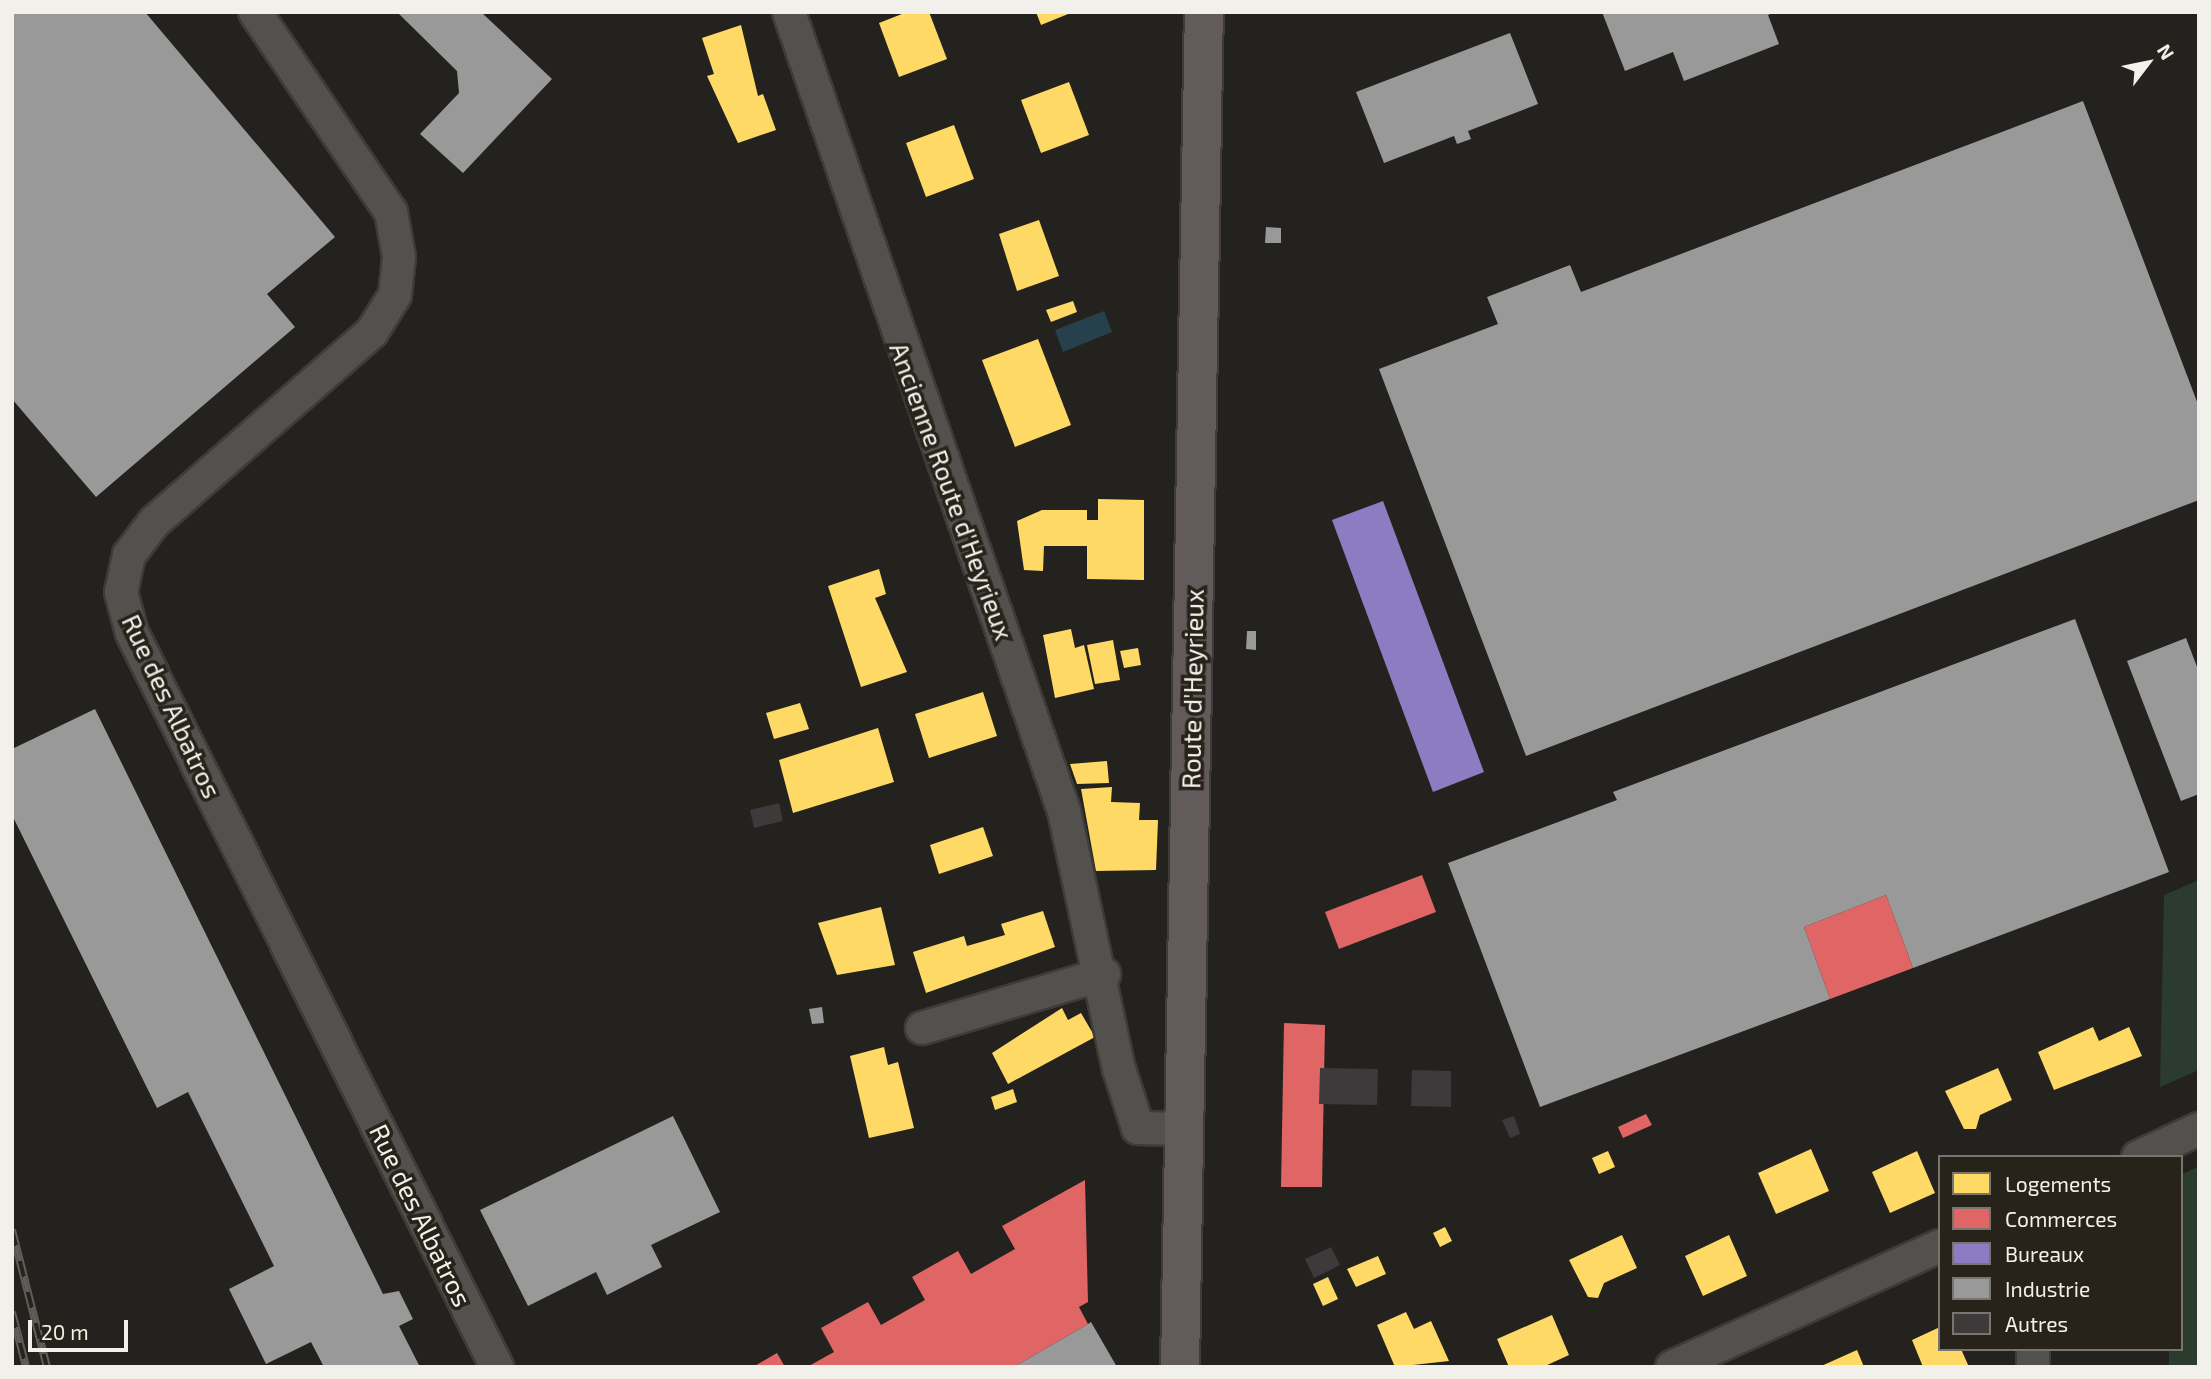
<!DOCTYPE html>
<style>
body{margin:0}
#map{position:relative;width:2211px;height:1379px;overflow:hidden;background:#24221e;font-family:"Exo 2",sans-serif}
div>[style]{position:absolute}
.green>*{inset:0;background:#2b3b2d}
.water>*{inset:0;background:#26414c}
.homes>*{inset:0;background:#ffd966}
.shops>*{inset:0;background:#e06666}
.offices>*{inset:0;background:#8e7cc3}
.industry>*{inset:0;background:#999}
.building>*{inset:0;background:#3e393a}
.roads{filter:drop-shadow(2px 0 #3e3c39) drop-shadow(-2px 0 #3e3c39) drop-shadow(0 2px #3e3c39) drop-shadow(0 -2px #3e3c39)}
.minor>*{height:32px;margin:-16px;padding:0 16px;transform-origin:16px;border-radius:16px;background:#52514e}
.primary>*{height:38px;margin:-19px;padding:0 19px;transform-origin:19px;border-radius:19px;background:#635a5b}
.rail>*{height:8px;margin-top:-4px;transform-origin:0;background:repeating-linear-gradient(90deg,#27231b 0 16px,#605e5a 0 32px);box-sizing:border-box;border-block:2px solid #605e5a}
span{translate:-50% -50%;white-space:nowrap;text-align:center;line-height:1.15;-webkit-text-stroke:7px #27231b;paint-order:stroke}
.street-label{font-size:26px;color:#f2f0ea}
.frame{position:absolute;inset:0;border:14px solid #f2f0ea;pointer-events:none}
.legend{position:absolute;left:1938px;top:1155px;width:245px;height:196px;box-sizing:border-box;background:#27231b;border:2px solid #78756e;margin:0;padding:9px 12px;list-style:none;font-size:21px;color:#f2f0ea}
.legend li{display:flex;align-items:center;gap:14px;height:35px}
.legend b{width:35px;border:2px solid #78756e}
.north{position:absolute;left:2113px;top:28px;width:70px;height:70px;-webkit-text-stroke:5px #27231b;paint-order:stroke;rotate:58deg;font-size:19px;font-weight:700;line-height:28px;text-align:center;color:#f2f0ea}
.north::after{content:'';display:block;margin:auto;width:24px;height:32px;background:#f2f0ea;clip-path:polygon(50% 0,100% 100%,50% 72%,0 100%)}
.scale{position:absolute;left:28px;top:1320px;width:100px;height:32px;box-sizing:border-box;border:4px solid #f2f0ea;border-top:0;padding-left:9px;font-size:21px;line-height:24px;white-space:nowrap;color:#f2f0ea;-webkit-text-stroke:5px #27231b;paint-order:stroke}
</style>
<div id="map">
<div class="green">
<i style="clip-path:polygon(2199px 880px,2199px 1070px,2160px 1087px,2164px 895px)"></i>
<i style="clip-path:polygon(2199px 1166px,2199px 1367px,2169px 1367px,2169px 1349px,2181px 1349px,2181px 1175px)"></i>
</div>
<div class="water">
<i style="clip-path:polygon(1104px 311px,1112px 332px,1063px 352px,1055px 330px)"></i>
</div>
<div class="homes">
<i style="clip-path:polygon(907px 12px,929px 12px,947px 59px,899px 77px,879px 23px)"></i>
<i style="clip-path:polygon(1036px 12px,1073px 12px,1041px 25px)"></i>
<i style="clip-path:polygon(741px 25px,758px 96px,763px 94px,776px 130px,738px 143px,707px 76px,714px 74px,702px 38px)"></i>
<i style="clip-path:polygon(1069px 82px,1089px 135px,1041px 153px,1021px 100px)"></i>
<i style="clip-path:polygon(954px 125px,974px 179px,926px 197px,906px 143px)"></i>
<i style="clip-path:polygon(1039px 220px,1059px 276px,1017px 291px,999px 234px)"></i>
<i style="clip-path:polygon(1073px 301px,1077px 312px,1051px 322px,1046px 310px)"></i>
<i style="clip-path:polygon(1038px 339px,1071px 425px,1015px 447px,982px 360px)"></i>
<i style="clip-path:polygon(1098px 499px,1144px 500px,1144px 580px,1087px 579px,1087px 546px,1044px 546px,1043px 571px,1024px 570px,1017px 521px,1042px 510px,1087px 510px,1087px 520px,1098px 520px)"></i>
<i style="clip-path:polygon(879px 569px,886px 594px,875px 598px,907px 672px,861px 687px,828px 586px)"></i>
<i style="clip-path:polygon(1071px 629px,1075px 648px,1084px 645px,1094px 689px,1055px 698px,1043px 635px)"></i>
<i style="clip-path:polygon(1113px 640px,1120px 680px,1095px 684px,1087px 645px)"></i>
<i style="clip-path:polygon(1138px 648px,1141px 665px,1124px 668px,1120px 651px)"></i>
<i style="clip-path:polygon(983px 692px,997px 736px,929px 758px,915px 714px)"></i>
<i style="clip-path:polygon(800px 703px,809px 729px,774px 739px,766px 713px)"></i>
<i style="clip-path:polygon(878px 728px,894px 782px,793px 813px,779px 760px)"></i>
<i style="clip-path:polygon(1107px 761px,1109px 783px,1077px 784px,1070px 764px)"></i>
<i style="clip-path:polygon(1112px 787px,1111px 802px,1140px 803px,1139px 820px,1158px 820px,1156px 870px,1096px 871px,1081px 789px)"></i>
<i style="clip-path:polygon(983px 827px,993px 856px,939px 874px,930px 845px)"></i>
<i style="clip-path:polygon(881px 907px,895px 965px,837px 975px,818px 923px)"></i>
<i style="clip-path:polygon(1043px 911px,1055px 947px,926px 993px,913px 952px,964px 936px,967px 946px,1005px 935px,1001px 924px)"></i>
<i style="clip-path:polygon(1062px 1008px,1068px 1020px,1081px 1013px,1095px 1037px,1008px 1084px,992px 1053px)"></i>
<i style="clip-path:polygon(2093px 1027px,2099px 1041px,2129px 1027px,2142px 1056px,2054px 1090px,2038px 1052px)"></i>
<i style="clip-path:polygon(884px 1047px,888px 1065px,898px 1062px,914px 1128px,869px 1138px,850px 1056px)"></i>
<i style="clip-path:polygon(1998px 1068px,2012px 1100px,1980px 1115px,1976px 1129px,1964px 1129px,1945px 1091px)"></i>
<i style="clip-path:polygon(1013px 1089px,1017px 1102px,995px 1110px,991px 1097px)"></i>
<i style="clip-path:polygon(1811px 1149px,1829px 1191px,1776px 1214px,1758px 1173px)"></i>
<i style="clip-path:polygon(1608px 1151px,1615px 1167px,1599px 1174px,1592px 1158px)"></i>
<i style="clip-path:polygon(1917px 1151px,1935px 1193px,1890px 1213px,1872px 1172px)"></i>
<i style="clip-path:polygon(1445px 1227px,1452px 1241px,1440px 1247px,1433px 1233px)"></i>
<i style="clip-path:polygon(1622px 1235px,1637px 1268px,1604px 1283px,1598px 1298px,1588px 1297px,1569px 1260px)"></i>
<i style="clip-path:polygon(1729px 1235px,1747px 1276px,1703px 1296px,1685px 1256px)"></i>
<i style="clip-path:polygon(1378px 1256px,1386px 1274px,1356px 1287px,1347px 1269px)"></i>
<i style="clip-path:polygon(1328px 1277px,1338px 1299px,1323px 1306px,1313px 1284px)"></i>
<i style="clip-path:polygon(1406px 1312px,1414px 1329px,1431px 1321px,1449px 1361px,1395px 1367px,1377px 1325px)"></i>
<i style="clip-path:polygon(1552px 1315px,1569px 1355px,1543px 1367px,1509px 1367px,1497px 1339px)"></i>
<i style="clip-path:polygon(1940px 1327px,1940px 1349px,1961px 1349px,1969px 1367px,1923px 1367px,1912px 1340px)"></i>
<i style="clip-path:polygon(1857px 1350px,1864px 1367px,1819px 1367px)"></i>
</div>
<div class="shops">
<i style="clip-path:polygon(1422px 875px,1436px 912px,1339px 949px,1325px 912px)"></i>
<i style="clip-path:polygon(1886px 895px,1913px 968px,1830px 999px,1804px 927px)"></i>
<i style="clip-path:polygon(1284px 1023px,1325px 1025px,1322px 1187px,1281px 1187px)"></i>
<i style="clip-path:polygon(1646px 1114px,1652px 1125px,1623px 1138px,1618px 1127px)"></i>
<i style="clip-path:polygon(1085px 1180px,1088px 1302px,1079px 1307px,1088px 1324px,1014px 1367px,807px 1367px,834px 1352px,821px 1328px,868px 1302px,881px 1325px,925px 1300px,912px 1277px,958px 1251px,971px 1274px,1015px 1249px,1002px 1226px)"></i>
<i style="clip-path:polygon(777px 1353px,785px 1367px,753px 1367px)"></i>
</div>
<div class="offices">
<i style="clip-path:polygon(1383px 501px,1484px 772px,1433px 792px,1332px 520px)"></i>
</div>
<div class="industry">
<i style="clip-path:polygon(12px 12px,145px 12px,335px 237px,267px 294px,295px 327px,96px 497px,12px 399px)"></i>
<i style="clip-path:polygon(397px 12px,481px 12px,552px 79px,463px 173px,420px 134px,459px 93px,457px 71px)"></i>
<i style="clip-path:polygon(1602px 12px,1775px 12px,1768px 15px,1779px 44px,1684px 81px,1673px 52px,1625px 71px)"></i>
<i style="clip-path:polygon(1510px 33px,1538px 104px,1468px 131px,1471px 139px,1457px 144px,1454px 136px,1384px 163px,1356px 92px)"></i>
<i style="clip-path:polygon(2083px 101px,2199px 407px,2199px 500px,1526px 756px,1379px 369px,1498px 324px,1487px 297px,1570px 265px,1581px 292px)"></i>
<i style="clip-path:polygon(1266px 227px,1281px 228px,1281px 243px,1265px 243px)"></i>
<i style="clip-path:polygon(2075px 619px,2169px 872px,1913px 968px,1886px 895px,1804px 927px,1830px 999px,1540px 1107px,1448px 863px,1617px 800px,1613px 792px)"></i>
<i style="clip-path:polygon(1247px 631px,1256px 631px,1256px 650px,1246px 649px)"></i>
<i style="clip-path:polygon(2186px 638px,2199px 672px,2199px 794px,2181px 801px,2127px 661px)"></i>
<i style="clip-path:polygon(95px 709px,383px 1294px,399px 1291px,413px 1319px,399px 1326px,420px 1367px,324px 1367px,311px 1342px,266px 1364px,229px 1289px,274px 1266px,188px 1092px,157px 1108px,12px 815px,12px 749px)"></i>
<i style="clip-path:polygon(822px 1007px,824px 1023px,812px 1024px,809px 1009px)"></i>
<i style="clip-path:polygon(673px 1116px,720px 1212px,651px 1245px,662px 1267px,607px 1295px,596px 1272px,528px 1306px,480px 1210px)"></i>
<i style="clip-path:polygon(1091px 1322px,1117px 1367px,1014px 1367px,1088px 1324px)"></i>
</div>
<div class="building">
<i style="clip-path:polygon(779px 803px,783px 821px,754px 828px,750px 810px)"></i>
<i style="clip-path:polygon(1320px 1068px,1378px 1069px,1377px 1105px,1319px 1104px)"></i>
<i style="clip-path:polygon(1412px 1070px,1451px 1071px,1451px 1107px,1411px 1106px)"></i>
<i style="clip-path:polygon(1514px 1116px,1520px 1134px,1510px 1138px,1502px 1120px)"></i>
<i style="clip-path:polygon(1331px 1247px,1340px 1265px,1314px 1278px,1305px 1259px)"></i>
</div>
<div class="roads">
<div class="minor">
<i style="left:255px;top:12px;width:242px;rotate:55.8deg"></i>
<i style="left:391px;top:212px;width:46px;rotate:79.9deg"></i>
<i style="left:399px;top:257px;width:38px;rotate:96deg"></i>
<i style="left:395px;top:295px;width:44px;rotate:121.9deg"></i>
<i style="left:372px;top:332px;width:288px;rotate:138.9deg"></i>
<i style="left:155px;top:521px;width:43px;rotate:127.4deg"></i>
<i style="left:129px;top:555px;width:38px;rotate:102deg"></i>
<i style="left:121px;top:592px;width:42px;rotate:75deg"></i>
<i style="left:132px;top:633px;width:820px;rotate:63.56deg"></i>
<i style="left:789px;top:12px;width:845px;rotate:71.01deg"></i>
<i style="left:1064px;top:811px;width:264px;rotate:78deg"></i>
<i style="left:1119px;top:1069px;width:62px;rotate:72.1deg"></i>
<i style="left:1138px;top:1128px;width:46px;rotate:1.2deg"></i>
<i style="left:922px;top:1028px;width:190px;rotate:-16.5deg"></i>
<i style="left:2138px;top:1157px;width:67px;rotate:-24.7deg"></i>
<i style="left:2033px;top:1349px;width:18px;rotate:90deg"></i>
<i style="left:1672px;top:1367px;width:294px;rotate:-24.3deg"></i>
</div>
<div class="primary">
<i style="left:1180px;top:1367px;width:1355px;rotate:-88.99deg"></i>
</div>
</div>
<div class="rail">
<i style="left:12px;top:1230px;width:141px;rotate:75.7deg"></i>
<i style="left:12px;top:1312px;width:57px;rotate:75.7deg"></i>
</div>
<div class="street-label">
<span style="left:952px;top:491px;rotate:70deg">Ancienne Route d'Heyrieux</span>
<span style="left:1192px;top:689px;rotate:-89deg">Route d'Heyrieux</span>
<span style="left:172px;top:706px;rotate:65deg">Rue des Albatros</span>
<span style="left:421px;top:1215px;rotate:64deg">Rue des Albatros</span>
</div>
<div class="frame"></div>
<ul class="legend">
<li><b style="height:19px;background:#ffd966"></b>Logements</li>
<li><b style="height:19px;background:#e06666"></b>Commerces</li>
<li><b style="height:19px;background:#8e7cc3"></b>Bureaux</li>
<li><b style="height:19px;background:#999"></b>Industrie</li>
<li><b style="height:19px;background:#3e393a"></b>Autres</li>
</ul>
<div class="north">N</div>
<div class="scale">20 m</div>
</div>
